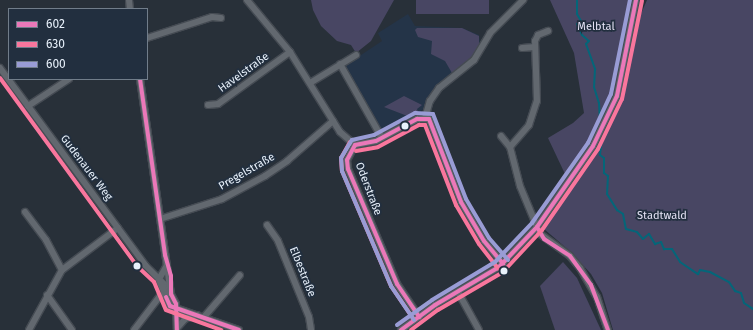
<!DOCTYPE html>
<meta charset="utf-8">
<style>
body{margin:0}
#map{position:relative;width:753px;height:330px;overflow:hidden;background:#283039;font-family:"Fira Sans",sans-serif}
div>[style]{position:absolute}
.built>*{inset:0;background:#243448}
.green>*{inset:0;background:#484663}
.stream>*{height:2px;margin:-1px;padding:0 1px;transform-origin:1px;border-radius:1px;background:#046679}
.roads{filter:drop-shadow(1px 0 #454b53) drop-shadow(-1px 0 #454b53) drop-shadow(0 1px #454b53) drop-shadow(0 -1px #454b53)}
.minor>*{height:6px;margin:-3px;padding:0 3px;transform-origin:3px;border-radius:3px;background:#62686f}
.bus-1>*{height:4px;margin:-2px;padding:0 2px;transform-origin:2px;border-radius:2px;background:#eb78b9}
.bus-2>*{height:4px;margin:-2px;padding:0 2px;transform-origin:2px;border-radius:2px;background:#f9769d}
.bus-3>*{height:4px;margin:-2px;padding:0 2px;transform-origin:2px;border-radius:2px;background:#999cd5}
.dots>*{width:11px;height:11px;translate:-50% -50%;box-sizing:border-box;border:2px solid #222f3f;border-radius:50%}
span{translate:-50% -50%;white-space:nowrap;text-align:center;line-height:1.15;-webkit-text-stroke:3.5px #222f3f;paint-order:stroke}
.park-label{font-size:11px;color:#e4e2f4}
.street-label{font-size:11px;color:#e8f1fb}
.legend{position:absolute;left:8px;top:8px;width:140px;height:72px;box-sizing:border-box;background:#222f3f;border:1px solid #717d8a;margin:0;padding:5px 7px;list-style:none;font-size:12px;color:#e8f1fb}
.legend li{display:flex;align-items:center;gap:8px;height:20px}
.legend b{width:20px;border:1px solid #717d8a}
</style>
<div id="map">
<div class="built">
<i style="clip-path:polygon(408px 14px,415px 26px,462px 28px,479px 35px,480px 43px,476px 53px,464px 66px,438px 84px,424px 109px,382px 131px,345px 68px,346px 65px,382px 41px,378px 33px)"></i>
</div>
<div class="green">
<i style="clip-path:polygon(311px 0,394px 0,371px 41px,356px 53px,351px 45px,337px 41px,321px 26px,313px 10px)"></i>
<i style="clip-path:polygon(416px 0,489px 0,489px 14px,416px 14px)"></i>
<i style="clip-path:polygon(550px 0,633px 0,612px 99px,593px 140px,565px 174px,548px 138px,573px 123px,584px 113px,574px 53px)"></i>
<i style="clip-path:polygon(647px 0,753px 0,753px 330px,613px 330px,602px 293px,591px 274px,571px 252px,544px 229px,594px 152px,617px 111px,625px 86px,640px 16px)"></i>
<i style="clip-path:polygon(417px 28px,462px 28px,479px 36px,479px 47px,471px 59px,452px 73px,445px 61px,431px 54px,432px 41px,418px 37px,415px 30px)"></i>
<i style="clip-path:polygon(404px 96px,422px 105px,417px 109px,418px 112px,410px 117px,384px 107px)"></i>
<i style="clip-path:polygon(563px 262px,577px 278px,601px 330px,555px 330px,540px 286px)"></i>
</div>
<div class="stream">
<i style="left:577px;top:0;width:14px;rotate:90deg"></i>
<i style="left:577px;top:14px;width:8px;rotate:60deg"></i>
<i style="left:581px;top:21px;width:5px;rotate:143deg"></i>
<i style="left:577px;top:24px;width:12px;rotate:66deg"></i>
<i style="left:582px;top:35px;width:9px;rotate:41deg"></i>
<i style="left:589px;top:41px;width:4px;rotate:135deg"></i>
<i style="left:586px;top:44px;width:27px;rotate:70deg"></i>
<i style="left:595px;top:69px;width:18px;rotate:93deg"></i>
<i style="left:594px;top:87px;width:17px;rotate:73deg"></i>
<i style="left:599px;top:103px;width:21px;rotate:87deg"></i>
<i style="left:602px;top:138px;width:17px;rotate:97deg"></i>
<i style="left:600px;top:155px;width:5px;rotate:37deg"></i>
<i style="left:604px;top:158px;width:15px;rotate:90deg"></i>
<i style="left:604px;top:173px;width:5px;rotate:37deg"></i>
<i style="left:608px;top:176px;width:18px;rotate:93deg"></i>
<i style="left:607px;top:194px;width:19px;rotate:58deg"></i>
<i style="left:617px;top:210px;width:7px;rotate:34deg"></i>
<i style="left:623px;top:214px;width:15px;rotate:79deg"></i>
<i style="left:626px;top:229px;width:11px;rotate:15deg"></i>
<i style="left:637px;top:232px;width:9px;rotate:49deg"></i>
<i style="left:643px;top:239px;width:8px;rotate:-40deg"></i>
<i style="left:649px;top:234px;width:12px;rotate:59deg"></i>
<i style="left:655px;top:244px;width:6px;rotate:-18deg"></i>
<i style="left:661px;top:242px;width:8px;rotate:67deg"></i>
<i style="left:664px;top:249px;width:8px"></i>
<i style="left:672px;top:249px;width:15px;rotate:58deg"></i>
<i style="left:680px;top:262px;width:22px;rotate:34deg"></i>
<i style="left:698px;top:274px;width:4px;rotate:-63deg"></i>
<i style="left:700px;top:270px;width:10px;rotate:11deg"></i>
<i style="left:710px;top:272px;width:21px;rotate:28deg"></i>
<i style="left:729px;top:282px;width:11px;rotate:56deg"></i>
<i style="left:735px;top:291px;width:6px;rotate:18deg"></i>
<i style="left:741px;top:293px;width:10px;rotate:73deg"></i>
<i style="left:744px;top:303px;width:11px;rotate:34deg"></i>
</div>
<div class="roads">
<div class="minor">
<i style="left:129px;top:0;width:9px;rotate:84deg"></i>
<i style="left:247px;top:0;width:67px;rotate:50.4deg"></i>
<i style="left:290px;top:52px;width:94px;rotate:58deg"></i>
<i style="left:340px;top:132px;width:20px;rotate:41deg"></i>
<i style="left:147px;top:38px;width:68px;rotate:-17.9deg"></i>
<i style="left:212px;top:17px;width:9px;rotate:6deg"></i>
<i style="left:522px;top:48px;width:13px;rotate:-4deg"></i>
<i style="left:340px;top:64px;width:85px;rotate:60.4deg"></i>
<i style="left:0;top:68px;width:245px;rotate:53.6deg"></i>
<i style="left:145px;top:265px;width:31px;rotate:45deg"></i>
<i style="left:167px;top:287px;width:19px;rotate:62deg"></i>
<i style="left:176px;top:304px;width:26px;rotate:88deg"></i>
<i style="left:140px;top:79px;width:216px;rotate:81.8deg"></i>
<i style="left:310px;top:83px;width:54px;rotate:-31.3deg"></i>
<i style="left:208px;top:105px;width:10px;rotate:-6deg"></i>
<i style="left:218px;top:104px;width:89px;rotate:-35.8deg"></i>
<i style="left:28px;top:106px;width:49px;rotate:-33.4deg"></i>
<i style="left:425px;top:118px;width:18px;rotate:-74deg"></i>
<i style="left:430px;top:101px;width:16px;rotate:-55deg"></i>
<i style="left:439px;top:88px;width:45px;rotate:-38.7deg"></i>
<i style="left:474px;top:60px;width:31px;rotate:-59deg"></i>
<i style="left:490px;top:33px;width:47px;rotate:-45deg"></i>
<i style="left:501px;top:136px;width:14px;rotate:51deg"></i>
<i style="left:510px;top:147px;width:40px;rotate:75.6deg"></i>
<i style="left:520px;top:186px;width:52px;rotate:67.4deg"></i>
<i style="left:540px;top:234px;width:37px;rotate:36deg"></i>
<i style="left:570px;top:256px;width:16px;rotate:50deg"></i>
<i style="left:580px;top:268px;width:34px;rotate:60deg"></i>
<i style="left:597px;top:297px;width:35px;rotate:72deg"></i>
<i style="left:355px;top:145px;width:21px;rotate:-11deg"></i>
<i style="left:376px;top:141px;width:47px;rotate:-28.2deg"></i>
<i style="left:417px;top:119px;width:12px"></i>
<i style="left:429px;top:119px;width:89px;rotate:68.9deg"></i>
<i style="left:461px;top:202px;width:45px;rotate:59.5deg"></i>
<i style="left:484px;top:241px;width:30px;rotate:50deg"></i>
<i style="left:355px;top:145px;width:17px;rotate:118deg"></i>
<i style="left:347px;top:160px;width:9px;rotate:84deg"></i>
<i style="left:348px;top:169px;width:125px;rotate:66.9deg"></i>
<i style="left:397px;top:284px;width:40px;rotate:56deg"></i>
<i style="left:510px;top:147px;width:29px;rotate:-49deg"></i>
<i style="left:529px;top:125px;width:25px;rotate:-72deg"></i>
<i style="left:537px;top:101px;width:60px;rotate:-91.9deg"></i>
<i style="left:535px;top:41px;width:7px;rotate:-63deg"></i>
<i style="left:538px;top:35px;width:11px;rotate:-22deg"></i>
<i style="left:25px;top:212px;width:35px;rotate:53deg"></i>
<i style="left:46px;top:240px;width:34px;rotate:62deg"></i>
<i style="left:160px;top:219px;width:65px;rotate:-17.9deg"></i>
<i style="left:222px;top:199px;width:49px;rotate:-28.1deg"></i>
<i style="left:265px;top:176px;width:27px;rotate:-34deg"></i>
<i style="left:287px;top:161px;width:61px;rotate:-41deg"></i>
<i style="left:267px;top:225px;width:19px;rotate:55deg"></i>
<i style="left:278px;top:241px;width:82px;rotate:67.8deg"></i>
<i style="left:309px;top:317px;width:13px;rotate:81deg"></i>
<i style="left:159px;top:279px;width:16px;rotate:-60deg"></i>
<i style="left:159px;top:280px;width:28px;rotate:67deg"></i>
<i style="left:170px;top:306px;width:73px;rotate:19.2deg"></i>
<i style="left:458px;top:292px;width:43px;rotate:61.1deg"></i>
<i style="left:47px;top:295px;width:43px;rotate:54.5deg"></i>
<i style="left:204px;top:317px;width:55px;rotate:-49.4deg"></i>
<i style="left:177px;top:328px;width:12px;rotate:-48deg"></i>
<i style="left:185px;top:319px;width:13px;rotate:-18deg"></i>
<i style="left:29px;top:330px;width:68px;rotate:-61.2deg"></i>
<i style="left:62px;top:270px;width:70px;rotate:-36.9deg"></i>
<i style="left:134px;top:330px;width:43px;rotate:-52.6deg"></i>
<i style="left:160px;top:296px;width:8px;rotate:-14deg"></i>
<i style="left:401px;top:330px;width:42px;rotate:-36.3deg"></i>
<i style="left:435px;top:305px;width:74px;rotate:-30.7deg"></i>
<i style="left:499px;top:267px;width:55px;rotate:-46.5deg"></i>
<i style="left:537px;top:227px;width:98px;rotate:-55.3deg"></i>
<i style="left:593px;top:146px;width:55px;rotate:-64.4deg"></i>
<i style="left:617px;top:96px;width:98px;rotate:-78.8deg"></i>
</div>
</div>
<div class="bus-1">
<i style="left:140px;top:79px;width:178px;rotate:81.9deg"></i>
<i style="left:165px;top:255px;width:22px;rotate:74deg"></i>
<i style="left:171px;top:276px;width:18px;rotate:90deg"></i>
<i style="left:171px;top:294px;width:11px;rotate:63deg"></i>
<i style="left:176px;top:304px;width:26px;rotate:88deg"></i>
<i style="left:355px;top:145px;width:21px;rotate:-11deg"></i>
<i style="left:376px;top:141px;width:47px;rotate:-28.2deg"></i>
<i style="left:417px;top:119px;width:12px"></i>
<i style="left:429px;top:119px;width:89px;rotate:68.9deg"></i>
<i style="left:461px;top:202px;width:45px;rotate:59.5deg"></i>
<i style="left:484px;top:241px;width:30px;rotate:50deg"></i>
<i style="left:355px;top:145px;width:17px;rotate:118deg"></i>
<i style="left:347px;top:160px;width:9px;rotate:84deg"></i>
<i style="left:348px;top:169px;width:125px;rotate:66.9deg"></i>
<i style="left:397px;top:284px;width:40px;rotate:56deg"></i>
<i style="left:537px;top:227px;width:14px;rotate:60deg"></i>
<i style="left:544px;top:239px;width:31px;rotate:33deg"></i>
<i style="left:570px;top:256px;width:36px;rotate:54deg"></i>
<i style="left:591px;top:285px;width:48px;rotate:69.3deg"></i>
<i style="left:166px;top:297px;width:10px;rotate:66deg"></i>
<i style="left:170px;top:306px;width:73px;rotate:19.2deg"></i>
<i style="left:401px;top:330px;width:42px;rotate:-36.3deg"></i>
<i style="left:435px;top:305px;width:74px;rotate:-30.7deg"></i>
<i style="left:499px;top:267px;width:55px;rotate:-46.5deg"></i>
<i style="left:537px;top:227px;width:98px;rotate:-55.3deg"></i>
<i style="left:593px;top:146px;width:55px;rotate:-64.4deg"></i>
<i style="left:617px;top:96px;width:98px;rotate:-78.8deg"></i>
</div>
<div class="bus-2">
<i style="left:0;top:78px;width:234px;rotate:53.9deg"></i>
<i style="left:138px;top:267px;width:22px;rotate:43deg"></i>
<i style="left:154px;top:282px;width:30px;rotate:67deg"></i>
<i style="left:166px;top:310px;width:59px;rotate:20deg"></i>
<i style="left:350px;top:142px;width:18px;rotate:119deg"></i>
<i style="left:341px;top:158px;width:13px;rotate:86deg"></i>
<i style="left:342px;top:171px;width:125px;rotate:66.9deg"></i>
<i style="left:391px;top:286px;width:41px;rotate:55.9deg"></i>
<i style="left:356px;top:151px;width:22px;rotate:-10deg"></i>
<i style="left:378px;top:147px;width:47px;rotate:-28.2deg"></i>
<i style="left:419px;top:125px;width:6px"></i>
<i style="left:425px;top:125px;width:86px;rotate:68.8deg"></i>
<i style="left:456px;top:205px;width:45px;rotate:59.5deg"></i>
<i style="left:479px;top:244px;width:31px;rotate:52deg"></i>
<i style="left:411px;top:330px;width:34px;rotate:-37deg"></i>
<i style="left:438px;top:310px;width:75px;rotate:-30.3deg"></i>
<i style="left:503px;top:272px;width:57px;rotate:-47.1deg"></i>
<i style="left:542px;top:230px;width:98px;rotate:-55.3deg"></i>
<i style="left:598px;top:149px;width:55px;rotate:-64.4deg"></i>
<i style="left:622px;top:99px;width:100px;rotate:-78.5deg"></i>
</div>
<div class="bus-3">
<i style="left:414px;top:320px;width:41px;rotate:-124.1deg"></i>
<i style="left:391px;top:286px;width:125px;rotate:-113.1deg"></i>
<i style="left:342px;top:171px;width:13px;rotate:-94deg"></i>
<i style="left:341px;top:158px;width:21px;rotate:-59deg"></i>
<i style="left:352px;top:140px;width:23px;rotate:-13deg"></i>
<i style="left:374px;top:135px;width:47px;rotate:-28.2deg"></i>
<i style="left:415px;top:113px;width:18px;rotate:3deg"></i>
<i style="left:433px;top:114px;width:91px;rotate:68.8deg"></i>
<i style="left:466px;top:199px;width:45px;rotate:59.5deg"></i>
<i style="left:489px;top:238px;width:29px;rotate:49deg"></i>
<i style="left:397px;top:325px;width:43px;rotate:-35.5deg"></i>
<i style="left:432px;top:300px;width:74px;rotate:-31.1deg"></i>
<i style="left:495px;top:262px;width:54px;rotate:-46.5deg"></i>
<i style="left:532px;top:223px;width:98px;rotate:-55deg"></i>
<i style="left:588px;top:143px;width:54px;rotate:-64.9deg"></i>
<i style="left:611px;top:94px;width:96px;rotate:-78.6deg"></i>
</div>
<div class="dots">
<i style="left:405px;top:126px;background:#e8f1fb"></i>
<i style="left:137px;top:266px;background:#e8f1fb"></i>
<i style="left:504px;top:271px;background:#e8f1fb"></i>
</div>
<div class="park-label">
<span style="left:596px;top:27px">Melbtal</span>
<span style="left:662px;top:216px">Stadtwald</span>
</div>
<div class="street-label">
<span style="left:244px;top:73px;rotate:-36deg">Havelstraße</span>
<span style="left:86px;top:168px;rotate:53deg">Gudenauer Weg</span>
<span style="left:247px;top:172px;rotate:-30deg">Pregelstraße</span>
<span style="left:368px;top:189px;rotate:69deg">Oderstraße</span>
<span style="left:302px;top:272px;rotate:68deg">Elbestraße</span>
</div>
<ul class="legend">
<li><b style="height:5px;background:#eb78b9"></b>602</li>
<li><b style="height:5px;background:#f9769d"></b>630</li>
<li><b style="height:5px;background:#999cd5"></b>600</li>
</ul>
</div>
